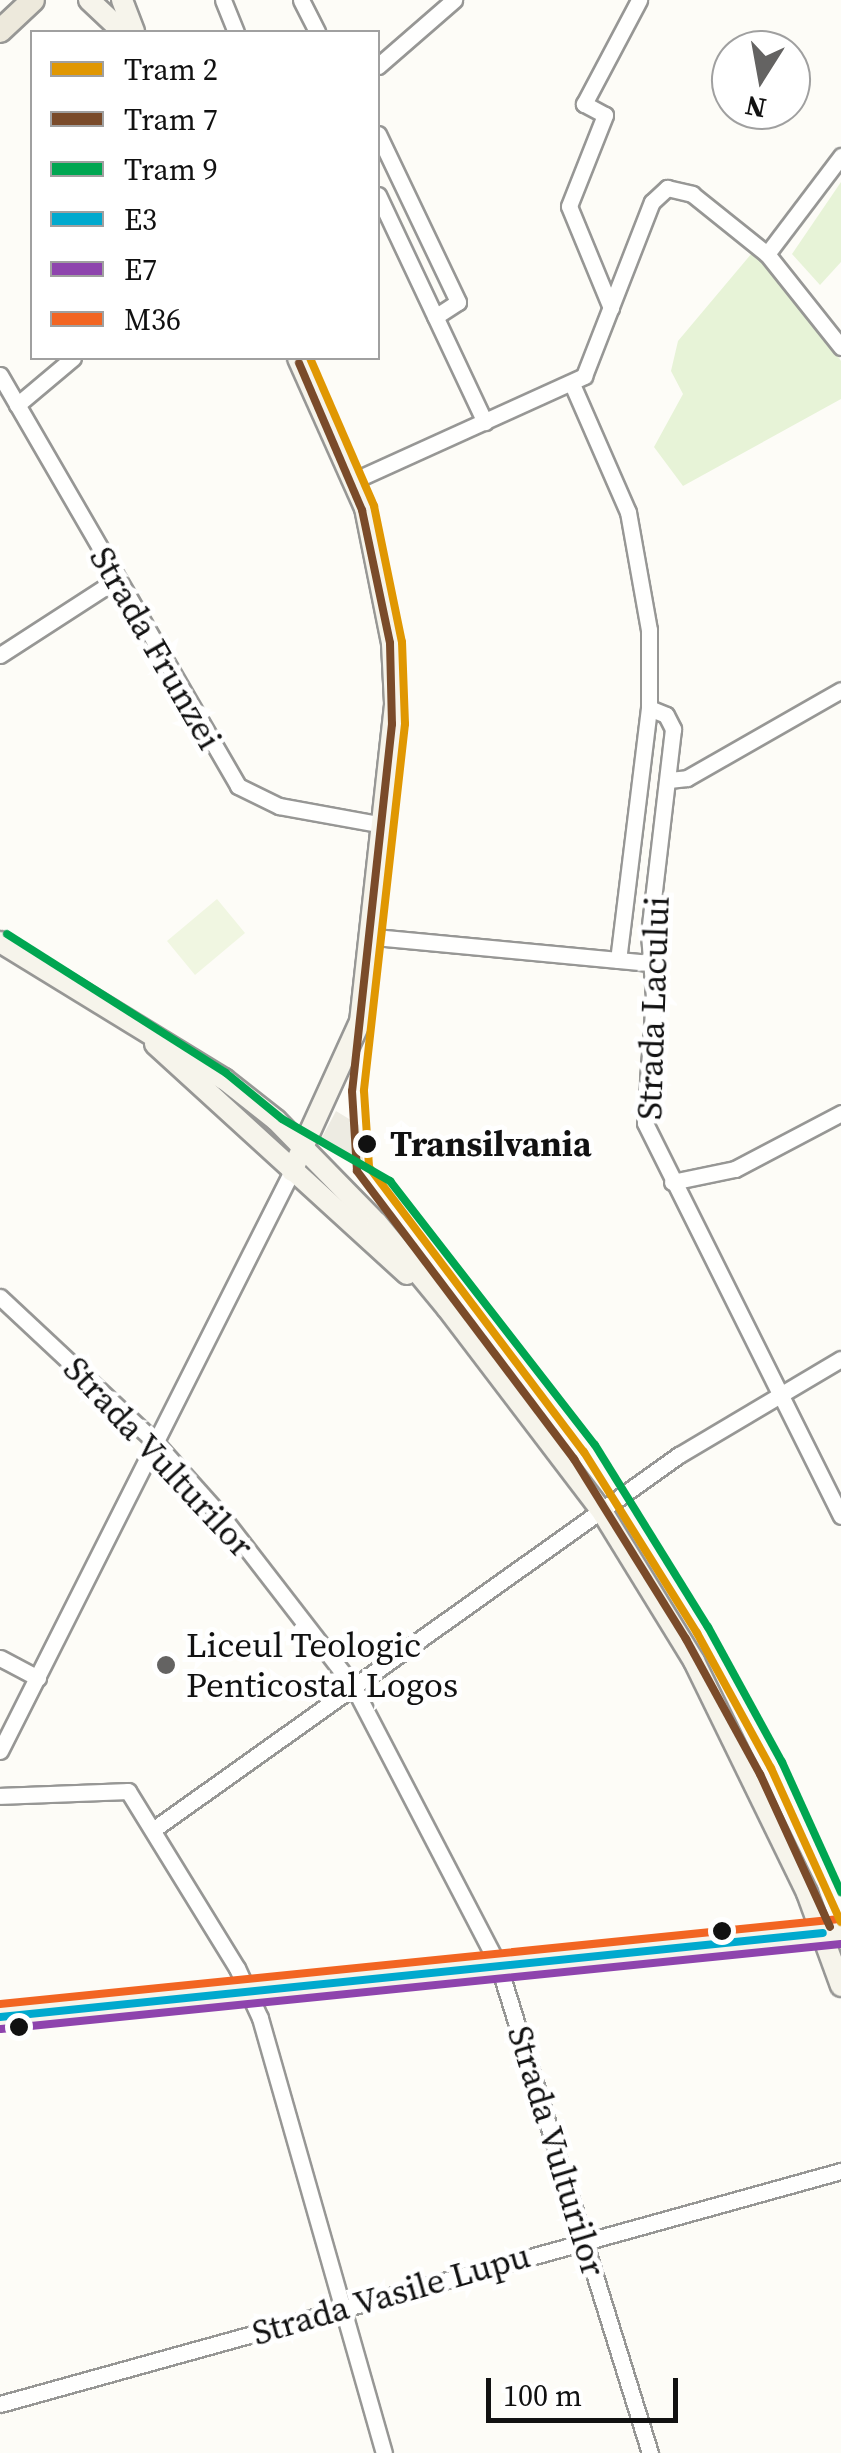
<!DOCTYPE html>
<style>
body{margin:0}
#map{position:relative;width:841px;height:2453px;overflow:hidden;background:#fdfcf7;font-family:"Source Serif 4",serif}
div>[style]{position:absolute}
.green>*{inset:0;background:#e7f3d7}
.pitch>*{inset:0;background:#f0f6e1}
.plaza>*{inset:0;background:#edebe2}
.roads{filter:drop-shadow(2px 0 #979795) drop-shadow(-2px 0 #979795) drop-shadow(0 2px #979795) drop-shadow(0 -2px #979795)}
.street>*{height:15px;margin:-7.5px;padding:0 7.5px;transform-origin:7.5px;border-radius:7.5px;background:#fffffe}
.secondary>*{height:20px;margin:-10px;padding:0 10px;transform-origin:10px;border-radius:10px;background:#f6f4eb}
.primary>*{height:22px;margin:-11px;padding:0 11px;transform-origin:11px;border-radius:11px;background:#ede9dc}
.bus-1>*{height:8px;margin:-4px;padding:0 4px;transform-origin:4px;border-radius:4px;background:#00a9ce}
.bus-2>*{height:8px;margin:-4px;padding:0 4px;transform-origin:4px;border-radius:4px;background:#8e44ad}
.bus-3>*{height:8px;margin:-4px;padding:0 4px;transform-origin:4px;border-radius:4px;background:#f26522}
.tram-1>*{height:8px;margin:-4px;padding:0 4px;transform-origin:4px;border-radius:4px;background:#e09702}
.tram-2>*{height:8px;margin:-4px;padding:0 4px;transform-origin:4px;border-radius:4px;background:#7a4b2a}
.tram-3>*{height:8px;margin:-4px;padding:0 4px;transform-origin:4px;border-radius:4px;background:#00a651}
.dots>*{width:28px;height:28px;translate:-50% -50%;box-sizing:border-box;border:5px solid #fff;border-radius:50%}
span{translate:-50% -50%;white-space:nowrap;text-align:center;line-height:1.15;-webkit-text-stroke:10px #fff;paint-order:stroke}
.street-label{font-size:35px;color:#111}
.stop-label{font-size:35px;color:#111;font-weight:700}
.left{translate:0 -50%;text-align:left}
.poi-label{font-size:35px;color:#111}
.legend{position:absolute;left:30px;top:30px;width:350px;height:330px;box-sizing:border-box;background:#fff;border:2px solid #a0a0a0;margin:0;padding:12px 18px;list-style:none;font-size:30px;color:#111}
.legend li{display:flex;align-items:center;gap:20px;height:50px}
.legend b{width:50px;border:2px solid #a0a0a0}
.north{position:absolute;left:711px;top:30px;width:100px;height:100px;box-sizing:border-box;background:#fff;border:2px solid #a0a0a0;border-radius:50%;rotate:191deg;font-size:28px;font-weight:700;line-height:40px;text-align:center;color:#111}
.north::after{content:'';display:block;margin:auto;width:35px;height:45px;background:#646362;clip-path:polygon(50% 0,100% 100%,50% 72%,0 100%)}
.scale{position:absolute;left:486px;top:2378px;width:192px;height:45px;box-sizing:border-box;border:5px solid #111;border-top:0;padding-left:12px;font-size:30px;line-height:35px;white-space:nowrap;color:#111;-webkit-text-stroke:8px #fff;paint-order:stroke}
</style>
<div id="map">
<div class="green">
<i style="clip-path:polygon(841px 182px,841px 262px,820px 285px,792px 254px)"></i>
<i style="clip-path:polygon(752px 253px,789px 281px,841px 361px,841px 399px,683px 486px,654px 447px,683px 394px,671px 371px,678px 341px)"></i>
</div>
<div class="pitch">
<i style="clip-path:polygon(217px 899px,245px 933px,195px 975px,167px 941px)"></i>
</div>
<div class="plaza">
<i style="clip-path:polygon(336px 1111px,359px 1125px,364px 1167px,319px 1143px)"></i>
</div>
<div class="roads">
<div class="street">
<i style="left:223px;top:0;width:35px;rotate:68deg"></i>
<i style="left:301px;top:0;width:36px;rotate:63deg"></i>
<i style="left:378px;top:66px;width:101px;rotate:-41deg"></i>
<i style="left:378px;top:134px;width:186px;rotate:64.5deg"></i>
<i style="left:458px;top:302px;width:27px;rotate:147deg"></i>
<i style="left:378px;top:195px;width:251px;rotate:64.8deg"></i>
<i style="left:767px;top:254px;width:123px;rotate:-52.9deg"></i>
<i style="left:611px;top:308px;width:110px;rotate:-112.4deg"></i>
<i style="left:569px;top:206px;width:98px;rotate:-68.4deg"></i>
<i style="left:605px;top:115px;width:24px;rotate:-152deg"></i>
<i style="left:584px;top:104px;width:118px;rotate:-62.1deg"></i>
<i style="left:0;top:375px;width:475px;rotate:59.9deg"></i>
<i style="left:238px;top:786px;width:46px;rotate:26deg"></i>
<i style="left:279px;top:806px;width:107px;rotate:10.3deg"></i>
<i style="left:572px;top:384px;width:140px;rotate:66.4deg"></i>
<i style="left:628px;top:512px;width:120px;rotate:79.9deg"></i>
<i style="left:649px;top:630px;width:78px;rotate:90deg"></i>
<i style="left:649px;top:708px;width:254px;rotate:97deg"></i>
<i style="left:17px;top:405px;width:73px;rotate:-40deg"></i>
<i style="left:355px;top:480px;width:252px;rotate:-24.4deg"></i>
<i style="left:584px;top:376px;width:187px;rotate:-68.7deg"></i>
<i style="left:652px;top:202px;width:21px;rotate:-43deg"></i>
<i style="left:667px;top:188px;width:26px;rotate:13deg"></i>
<i style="left:692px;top:194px;width:96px;rotate:38.7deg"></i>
<i style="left:767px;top:254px;width:119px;rotate:51.5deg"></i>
<i style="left:0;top:655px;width:138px;rotate:-32.9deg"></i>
<i style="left:649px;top:708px;width:18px;rotate:22deg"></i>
<i style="left:666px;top:715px;width:16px;rotate:63deg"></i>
<i style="left:673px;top:729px;width:206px;rotate:96.7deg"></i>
<i style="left:649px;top:934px;width:63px;rotate:85.5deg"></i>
<i style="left:654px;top:997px;width:126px;rotate:94.1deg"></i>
<i style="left:645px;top:1123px;width:439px;rotate:63.5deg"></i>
<i style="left:669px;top:780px;width:18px;rotate:-6deg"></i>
<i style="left:687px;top:778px;width:177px;rotate:-29.7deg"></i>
<i style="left:374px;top:937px;width:275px;rotate:5.4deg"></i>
<i style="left:672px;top:1182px;width:64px;rotate:-11.7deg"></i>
<i style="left:735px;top:1169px;width:120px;rotate:-27.8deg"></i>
<i style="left:0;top:1297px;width:214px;rotate:43.1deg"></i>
<i style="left:156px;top:1443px;width:102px;rotate:48.2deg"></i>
<i style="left:224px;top:1519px;width:211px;rotate:52.3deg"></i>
<i style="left:353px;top:1686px;width:317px;rotate:62.5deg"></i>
<i style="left:499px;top:1967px;width:509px;rotate:72.74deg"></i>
<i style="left:0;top:1658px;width:43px;rotate:27.8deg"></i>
<i style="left:0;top:1751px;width:649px;rotate:-63.28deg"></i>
<i style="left:0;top:1796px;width:128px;rotate:-2.2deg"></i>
<i style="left:128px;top:1791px;width:208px;rotate:58.4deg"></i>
<i style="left:237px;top:1968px;width:55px;rotate:65.3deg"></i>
<i style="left:260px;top:2018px;width:452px;rotate:74.1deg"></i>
<i style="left:154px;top:1829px;width:645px;rotate:-35.47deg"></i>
<i style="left:679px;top:1455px;width:188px;rotate:-30.7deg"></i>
<i style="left:0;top:2404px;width:873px;rotate:-15.49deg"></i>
</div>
<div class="secondary">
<i style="left:89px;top:0;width:47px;rotate:43.3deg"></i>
<i style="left:122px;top:0;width:34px;rotate:69deg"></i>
<i style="left:0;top:942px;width:263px;rotate:31.5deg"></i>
<i style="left:224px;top:1079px;width:66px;rotate:38.3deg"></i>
<i style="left:276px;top:1120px;width:144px;rotate:45.6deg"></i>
<i style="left:377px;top:1223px;width:110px;rotate:50.5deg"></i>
<i style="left:447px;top:1308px;width:258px;rotate:52.7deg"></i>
<i style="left:603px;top:1513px;width:174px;rotate:58.4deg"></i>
<i style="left:694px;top:1661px;width:258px;rotate:64deg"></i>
<i style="left:807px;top:1893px;width:99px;rotate:69.9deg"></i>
<i style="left:155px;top:1044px;width:341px;rotate:42.4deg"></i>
<i style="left:292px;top:1171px;width:164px;rotate:-65.5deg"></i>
<i style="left:360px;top:1022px;width:321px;rotate:-83.7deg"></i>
<i style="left:395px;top:703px;width:60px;rotate:-92.9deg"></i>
<i style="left:392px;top:643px;width:138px;rotate:-101.3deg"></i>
<i style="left:365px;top:508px;width:164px;rotate:-114.1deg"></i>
<i style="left:0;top:2017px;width:845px;rotate:-5.84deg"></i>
</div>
<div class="primary">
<i style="left:0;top:31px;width:45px;rotate:-43.2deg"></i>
</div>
</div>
<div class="bus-1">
<i style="left:0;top:2017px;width:827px;rotate:-5.83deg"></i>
</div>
<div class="bus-2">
<i style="left:1px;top:2029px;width:844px;rotate:-5.78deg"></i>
</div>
<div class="bus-3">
<i style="left:0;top:2004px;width:844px;rotate:-5.78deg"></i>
</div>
<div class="tram-1">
<i style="left:310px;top:358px;width:161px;rotate:66.6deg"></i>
<i style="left:374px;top:506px;width:139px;rotate:78.4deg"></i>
<i style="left:402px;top:642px;width:82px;rotate:87.9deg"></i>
<i style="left:405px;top:724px;width:369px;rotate:96.4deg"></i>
<i style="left:364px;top:1091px;width:76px;rotate:86.2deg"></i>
<i style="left:369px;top:1167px;width:357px;rotate:53deg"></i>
<i style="left:584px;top:1452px;width:213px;rotate:58deg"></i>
<i style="left:697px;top:1633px;width:154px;rotate:61.3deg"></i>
<i style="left:771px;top:1768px;width:169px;rotate:65.6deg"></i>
</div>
<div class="tram-2">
<i style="left:299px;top:363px;width:160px;rotate:66.8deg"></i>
<i style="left:362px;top:510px;width:136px;rotate:78.1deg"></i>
<i style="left:390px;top:643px;width:81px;rotate:88.6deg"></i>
<i style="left:392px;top:724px;width:369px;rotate:96.2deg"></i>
<i style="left:352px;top:1091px;width:80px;rotate:86.4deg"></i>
<i style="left:357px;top:1171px;width:361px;rotate:53deg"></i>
<i style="left:574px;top:1459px;width:212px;rotate:58.1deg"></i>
<i style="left:686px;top:1639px;width:154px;rotate:61.3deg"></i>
<i style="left:760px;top:1774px;width:168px;rotate:65.4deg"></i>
</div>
<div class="tram-3">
<i style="left:7px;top:934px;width:259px;rotate:32.4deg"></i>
<i style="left:226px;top:1073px;width:72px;rotate:39.4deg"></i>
<i style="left:282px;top:1119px;width:125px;rotate:29.9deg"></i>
<i style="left:390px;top:1181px;width:334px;rotate:52.2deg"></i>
<i style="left:595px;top:1445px;width:214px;rotate:58.2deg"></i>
<i style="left:708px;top:1627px;width:154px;rotate:61.3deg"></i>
<i style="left:782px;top:1762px;width:143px;rotate:65.6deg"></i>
</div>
<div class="dots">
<i style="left:367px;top:1144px;background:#111"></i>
<i style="left:166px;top:1665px;background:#646362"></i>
<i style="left:722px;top:1931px;background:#111"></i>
<i style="left:19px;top:2027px;background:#111"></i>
</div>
<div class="street-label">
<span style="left:156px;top:648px;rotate:60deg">Strada Frunzei</span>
<span style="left:653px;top:1008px;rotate:-88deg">Strada Lacului</span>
<span style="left:159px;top:1457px;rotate:47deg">Strada Vulturilor</span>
<span style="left:557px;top:2151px;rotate:73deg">Strada Vulturilor</span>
<span style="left:391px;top:2294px;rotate:-16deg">Strada Vasile Lupu</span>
</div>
<div class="stop-label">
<span class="left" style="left:390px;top:1144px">Transilvania</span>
</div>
<div class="poi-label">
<span class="left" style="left:186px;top:1665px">Liceul Teologic<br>Penticostal Logos</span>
</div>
<ul class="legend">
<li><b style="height:12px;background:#e09702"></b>Tram 2</li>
<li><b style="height:12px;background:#7a4b2a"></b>Tram 7</li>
<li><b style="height:12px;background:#00a651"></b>Tram 9</li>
<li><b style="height:12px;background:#00a9ce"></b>E3</li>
<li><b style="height:12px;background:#8e44ad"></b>E7</li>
<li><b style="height:12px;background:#f26522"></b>M36</li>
</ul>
<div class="north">N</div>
<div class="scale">100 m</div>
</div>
